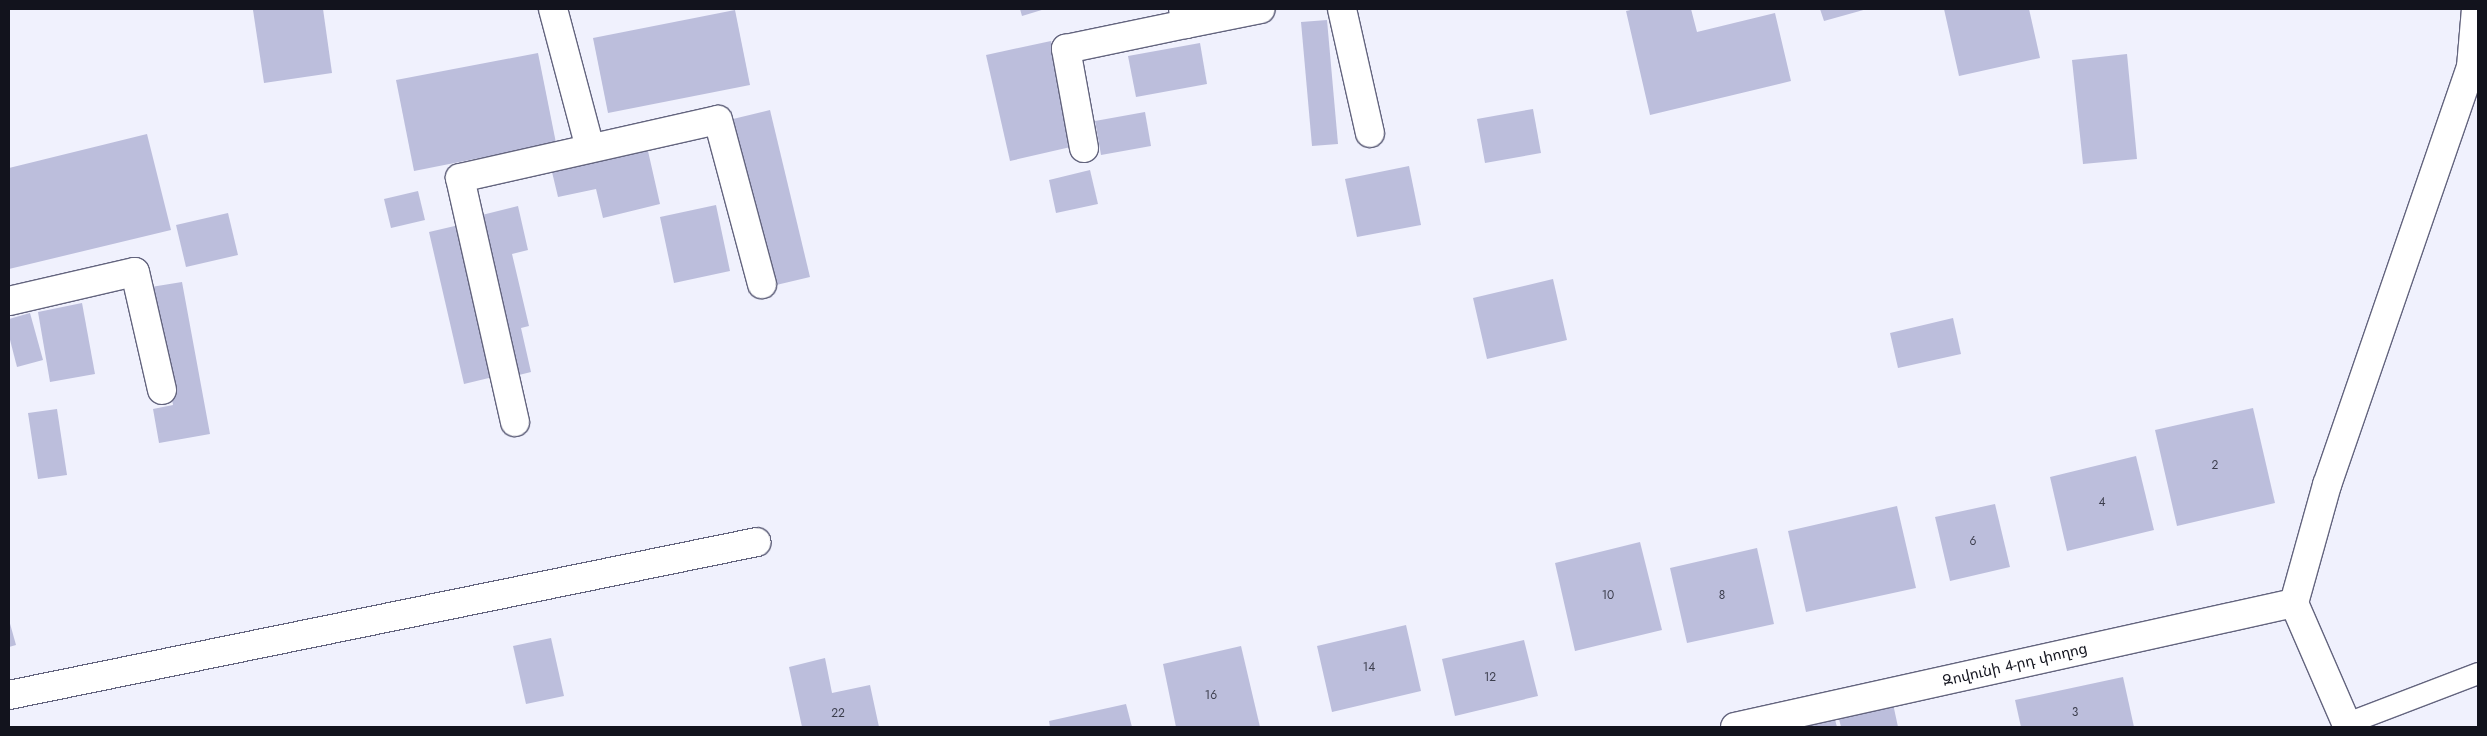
<!DOCTYPE html>
<meta charset="utf-8">
<style>
body{margin:0}
#map{position:relative;width:2487px;height:736px;overflow:hidden;background:#f0f1fd;font-family:Jost,"Noto Sans Armenian",sans-serif}
div>[style]{position:absolute}
.building>*{inset:0;background:#bcbedc}
.roads{filter:drop-shadow(1px 0 #63647e) drop-shadow(-1px 0 #63647e) drop-shadow(0 1px #63647e) drop-shadow(0 -1px #63647e)}
.service>*{height:21px;margin:-10.5px;padding:0 10.5px;transform-origin:10.5px;border-radius:10.5px;background:#fff}
.minor>*{height:28px;margin:-14px;padding:0 14px;transform-origin:14px;border-radius:14px;background:#fff}
.tertiary>*{height:28px;margin:-14px;padding:0 14px;transform-origin:14px;border-radius:14px;background:#fff}
span{translate:-50% -50%;white-space:nowrap;text-align:center;line-height:1.15;-webkit-text-stroke:4px #fff;paint-order:stroke}
.number-label{font-size:12px;color:#3c3e4d}
.number-label span{-webkit-text-stroke-width:0}
.street-label{font-size:15px;color:#12131d}
.frame{position:absolute;inset:0;border:10px solid #12131d;pointer-events:none}
</style>
<div id="map">
<div class="building">
<i style="clip-path:polygon(264px 9px,323px 9px,332px 73px,264px 83px,253px 10px)"></i>
<i style="clip-path:polygon(1020px 9px,1045px 9px,1022px 16px)"></i>
<i style="clip-path:polygon(1635px 9px,1691px 9px,1697px 32px,1775px 13px,1791px 81px,1650px 115px,1626px 11px)"></i>
<i style="clip-path:polygon(1820px 9px,1867px 9px,1824px 21px)"></i>
<i style="clip-path:polygon(1944px 9px,2029px 9px,2040px 58px,1959px 76px)"></i>
<i style="clip-path:polygon(735px 10px,750px 85px,608px 113px,593px 38px)"></i>
<i style="clip-path:polygon(1327px 20px,1338px 144px,1312px 146px,1301px 22px)"></i>
<i style="clip-path:polygon(1051px 41px,1075px 146px,1010px 161px,986px 55px)"></i>
<i style="clip-path:polygon(1200px 43px,1207px 84px,1136px 97px,1128px 56px)"></i>
<i style="clip-path:polygon(538px 53px,556px 143px,414px 171px,396px 80px)"></i>
<i style="clip-path:polygon(2127px 54px,2137px 159px,2083px 164px,2072px 60px)"></i>
<i style="clip-path:polygon(1533px 109px,1541px 153px,1485px 163px,1477px 119px)"></i>
<i style="clip-path:polygon(770px 110px,810px 277px,772px 286px,733px 119px)"></i>
<i style="clip-path:polygon(1145px 112px,1151px 146px,1101px 155px,1095px 121px)"></i>
<i style="clip-path:polygon(147px 134px,171px 230px,9px 269px,9px 168px)"></i>
<i style="clip-path:polygon(648px 151px,660px 204px,603px 218px,596px 189px,558px 197px,552px 172px)"></i>
<i style="clip-path:polygon(1409px 166px,1421px 225px,1357px 237px,1345px 179px)"></i>
<i style="clip-path:polygon(1090px 170px,1098px 204px,1056px 213px,1049px 180px)"></i>
<i style="clip-path:polygon(418px 191px,425px 220px,391px 228px,384px 199px)"></i>
<i style="clip-path:polygon(716px 205px,730px 271px,674px 283px,660px 217px)"></i>
<i style="clip-path:polygon(518px 206px,528px 250px,512px 254px,529px 326px,521px 328px,531px 372px,515px 376px,478px 216px)"></i>
<i style="clip-path:polygon(228px 213px,238px 255px,186px 267px,176px 225px)"></i>
<i style="clip-path:polygon(459px 225px,493px 377px,464px 384px,429px 232px)"></i>
<i style="clip-path:polygon(1553px 279px,1567px 340px,1487px 359px,1473px 298px)"></i>
<i style="clip-path:polygon(182px 282px,210px 434px,159px 443px,153px 409px,173px 405px,151px 287px)"></i>
<i style="clip-path:polygon(82px 303px,95px 374px,50px 382px,38px 312px)"></i>
<i style="clip-path:polygon(30px 313px,43px 360px,17px 367px,9px 336px,9px 319px)"></i>
<i style="clip-path:polygon(1953px 318px,1961px 354px,1898px 368px,1890px 333px)"></i>
<i style="clip-path:polygon(2253px 408px,2275px 503px,2177px 526px,2155px 430px)"></i>
<i style="clip-path:polygon(57px 409px,67px 475px,38px 479px,28px 413px)"></i>
<i style="clip-path:polygon(2136px 456px,2154px 530px,2067px 551px,2050px 477px)"></i>
<i style="clip-path:polygon(1995px 504px,2010px 567px,1950px 581px,1935px 517px)"></i>
<i style="clip-path:polygon(1897px 506px,1916px 588px,1806px 612px,1788px 531px)"></i>
<i style="clip-path:polygon(1640px 542px,1662px 630px,1575px 651px,1555px 563px)"></i>
<i style="clip-path:polygon(1757px 548px,1774px 624px,1687px 643px,1670px 568px)"></i>
<i style="clip-path:polygon(9px 620px,16px 645px,9px 647px)"></i>
<i style="clip-path:polygon(1406px 625px,1421px 691px,1332px 712px,1317px 646px)"></i>
<i style="clip-path:polygon(551px 638px,564px 696px,526px 704px,513px 646px)"></i>
<i style="clip-path:polygon(1524px 640px,1538px 696px,1455px 716px,1442px 659px)"></i>
<i style="clip-path:polygon(1241px 646px,1260px 727px,1176px 727px,1163px 664px)"></i>
<i style="clip-path:polygon(825px 658px,832px 693px,870px 685px,879px 727px,802px 727px,789px 667px)"></i>
<i style="clip-path:polygon(2123px 677px,2134px 727px,2021px 727px,2015px 700px)"></i>
<i style="clip-path:polygon(1892px 699px,1898px 727px,1841px 727px,1837px 711px)"></i>
<i style="clip-path:polygon(1126px 704px,1132px 727px,1050px 727px,1049px 721px)"></i>
<i style="clip-path:polygon(1833px 712px,1837px 727px,1776px 727px)"></i>
</div>
<div class="roads">
<div class="service">
<i style="left:2347px;top:723px;width:140px;rotate:-20.9deg"></i>
</div>
<div class="minor">
<i style="left:553px;top:9px;width:144px;rotate:75.1deg"></i>
<i style="left:1342px;top:9px;width:127px;rotate:77.3deg"></i>
<i style="left:1186px;top:24px;width:76px;rotate:-11.3deg"></i>
<i style="left:1084px;top:148px;width:101px;rotate:-100.3deg"></i>
<i style="left:1066px;top:49px;width:123px;rotate:-11.8deg"></i>
<i style="left:1186px;top:24px;width:15px;rotate:-101deg"></i>
<i style="left:9px;top:301px;width:129px;rotate:-13deg"></i>
<i style="left:135px;top:272px;width:121px;rotate:77.1deg"></i>
<i style="left:515px;top:422px;width:250px;rotate:-102.7deg"></i>
<i style="left:460px;top:178px;width:264px;rotate:-12.7deg"></i>
<i style="left:718px;top:120px;width:170px;rotate:75deg"></i>
<i style="left:2294px;top:603px;width:135px;rotate:66.5deg"></i>
<i style="left:9px;top:695px;width:763px;rotate:-11.56deg"></i>
</div>
<div class="tertiary">
<i style="left:1735px;top:727px;width:573px;rotate:-12.51deg"></i>
<i style="left:2294px;top:603px;width:123px;rotate:-74.4deg"></i>
<i style="left:2327px;top:485px;width:442px;rotate:-71deg"></i>
<i style="left:2471px;top:67px;width:58px;rotate:-85.1deg"></i>
</div>
</div>
<div class="number-label">
<span style="left:2215px;top:466px">2</span>
<span style="left:2102px;top:503px">4</span>
<span style="left:1973px;top:542px">6</span>
<span style="left:1608px;top:596px">10</span>
<span style="left:1722px;top:596px">8</span>
<span style="left:1369px;top:668px">14</span>
<span style="left:1490px;top:678px">12</span>
<span style="left:1211px;top:696px">16</span>
<span style="left:2075px;top:713px">3</span>
<span style="left:838px;top:714px">22</span>
</div>
<div class="street-label">
<span style="left:2015px;top:665px;rotate:-13deg">Զովունի 4-րդ փողոց</span>
</div>
<div class="frame"></div>
</div>
